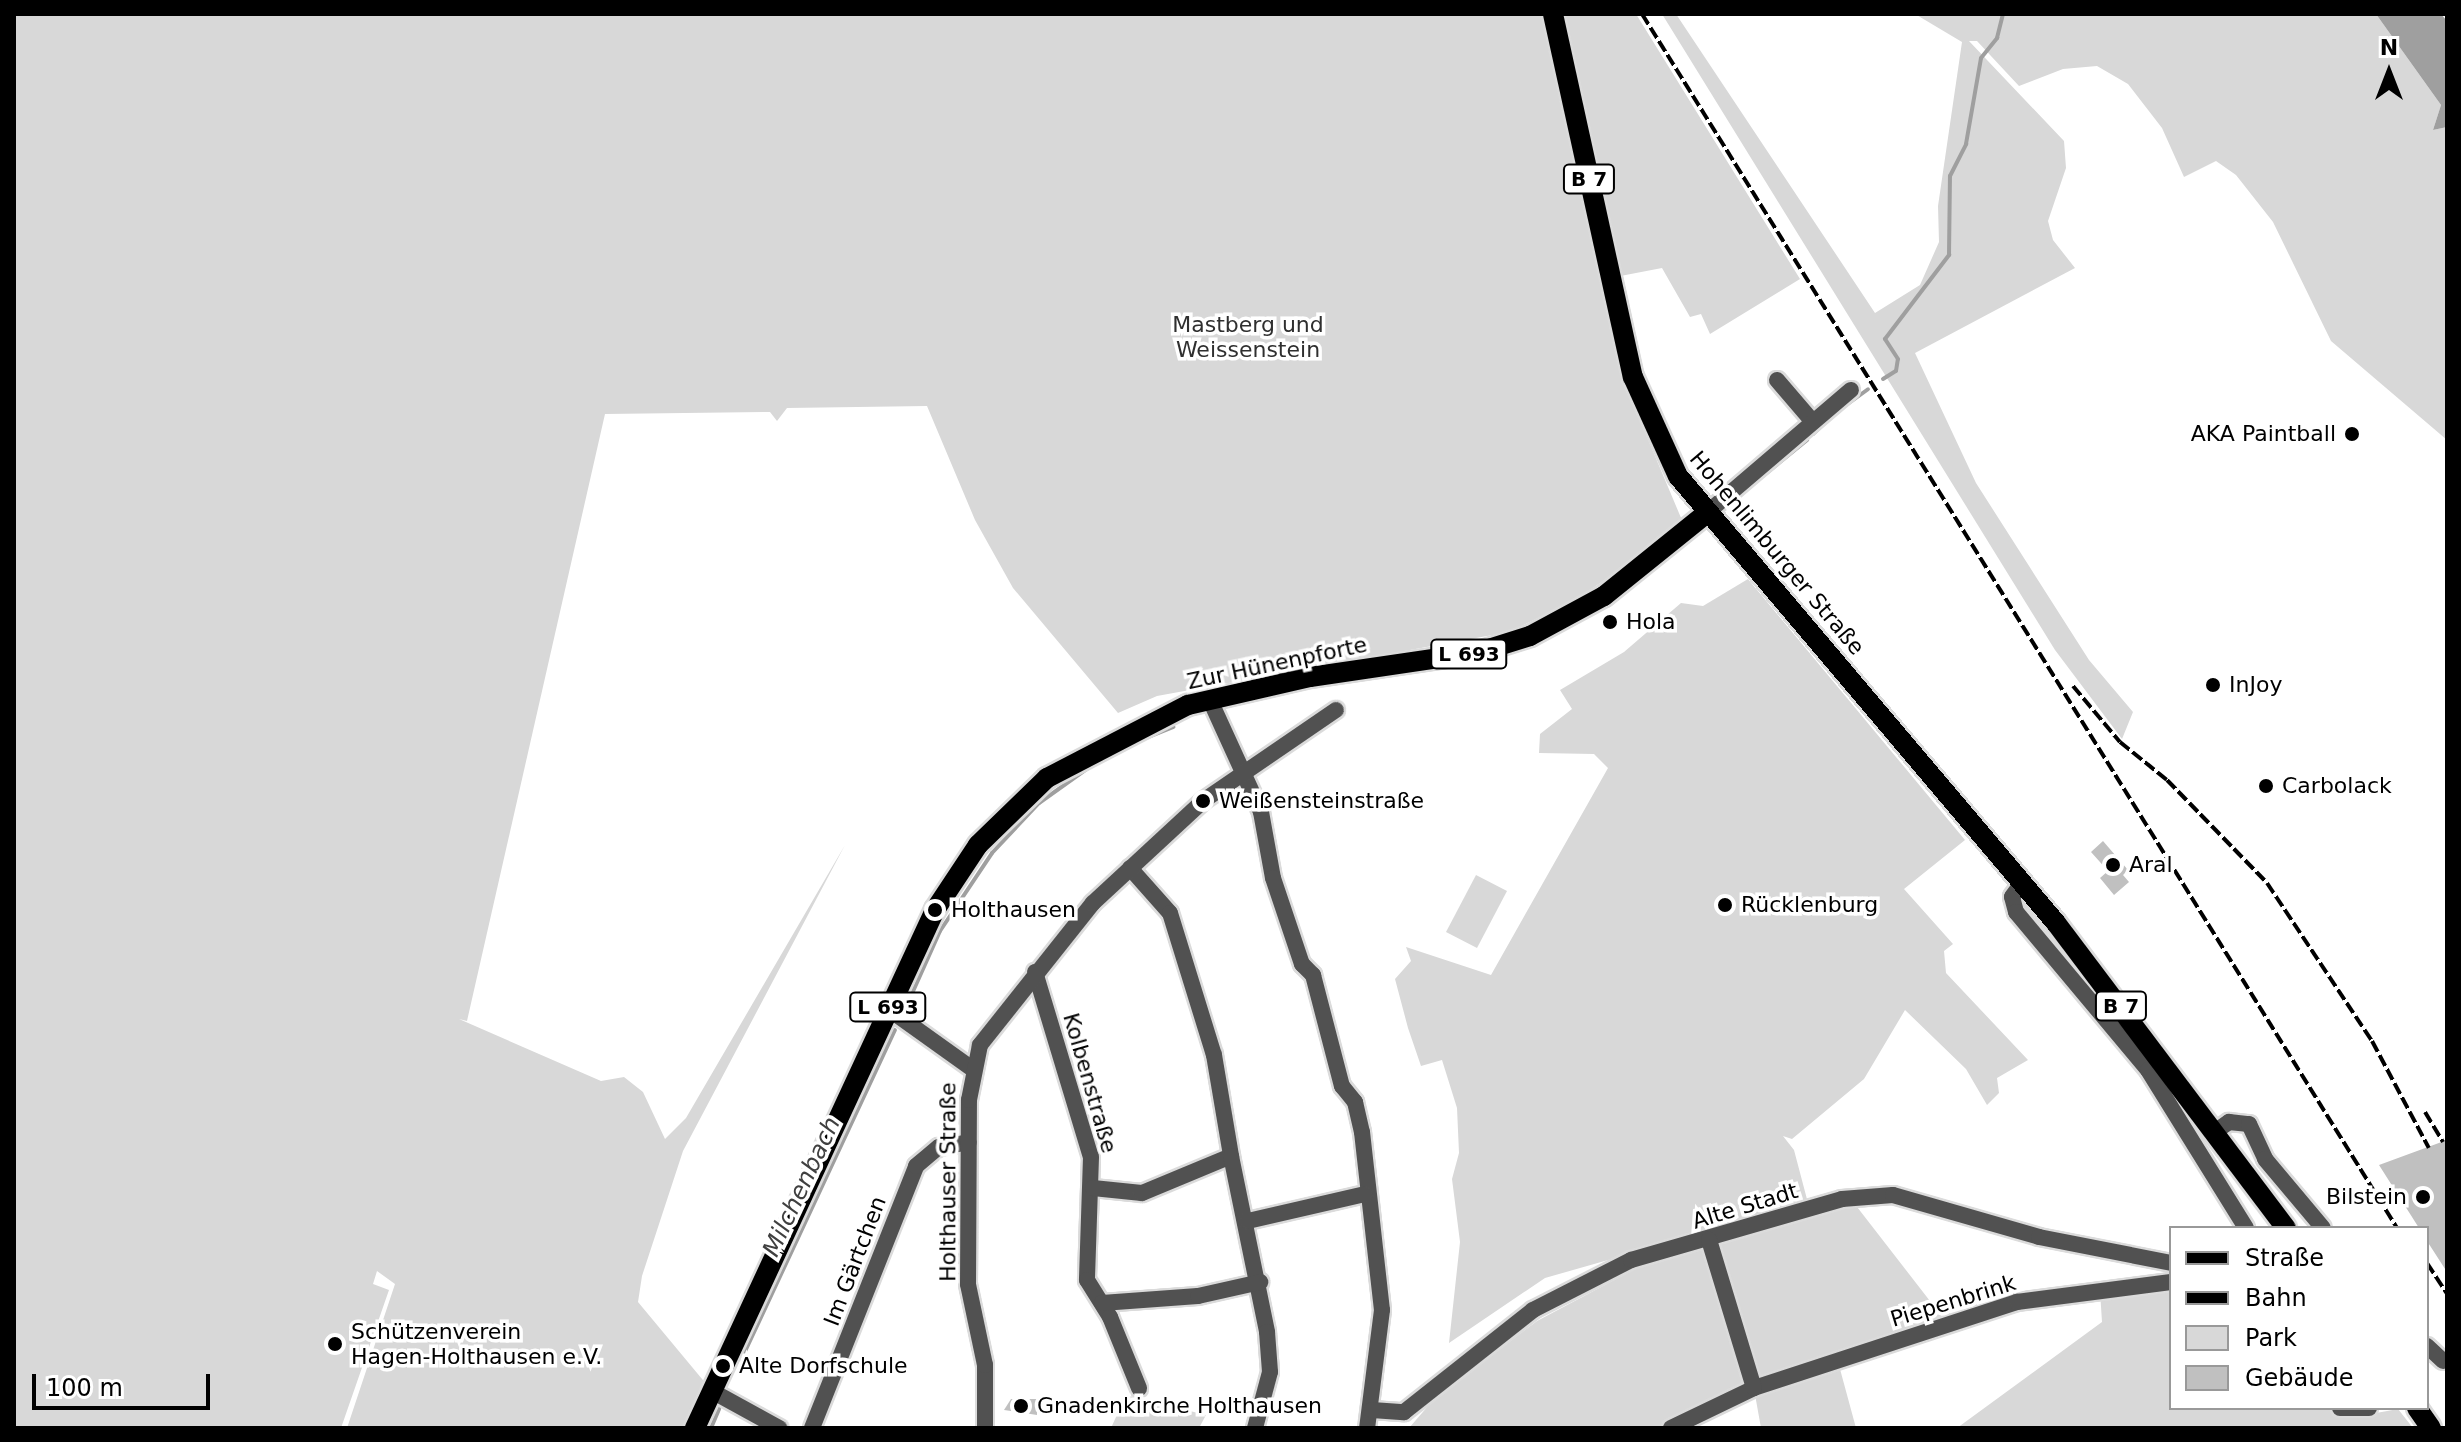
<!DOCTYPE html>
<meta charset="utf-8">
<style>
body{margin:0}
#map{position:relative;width:2461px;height:1442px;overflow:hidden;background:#fff;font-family:"DejaVu Sans",sans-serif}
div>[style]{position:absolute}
.green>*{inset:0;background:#d8d8d8}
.water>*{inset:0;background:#9f9f9f}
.stream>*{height:4px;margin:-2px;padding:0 2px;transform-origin:2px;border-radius:2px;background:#9f9f9f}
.building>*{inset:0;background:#c0c0c0}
.roads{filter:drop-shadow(2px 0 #dbdbdb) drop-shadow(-2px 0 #dbdbdb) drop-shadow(0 2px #dbdbdb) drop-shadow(0 -2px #dbdbdb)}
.minor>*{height:16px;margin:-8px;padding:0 8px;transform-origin:8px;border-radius:8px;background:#515151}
.major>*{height:20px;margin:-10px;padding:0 10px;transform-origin:10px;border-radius:10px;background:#000}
.rail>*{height:4px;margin-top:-2px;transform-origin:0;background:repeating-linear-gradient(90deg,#000 0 12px,transparent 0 16px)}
.dots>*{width:22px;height:22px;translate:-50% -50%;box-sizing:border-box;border:4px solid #fff;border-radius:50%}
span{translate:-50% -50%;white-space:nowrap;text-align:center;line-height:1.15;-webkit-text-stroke:7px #fff;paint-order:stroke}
.shield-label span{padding:2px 6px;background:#fff;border:2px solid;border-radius:6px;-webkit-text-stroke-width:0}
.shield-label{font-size:20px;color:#000;font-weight:700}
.park-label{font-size:22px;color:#2f2f2f}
.poi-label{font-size:22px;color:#000}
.right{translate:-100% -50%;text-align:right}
.left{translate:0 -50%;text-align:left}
.street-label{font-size:22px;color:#000}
.water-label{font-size:24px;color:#404040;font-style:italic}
.frame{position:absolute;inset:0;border:16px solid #000;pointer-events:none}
.legend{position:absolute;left:2169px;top:1226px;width:260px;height:184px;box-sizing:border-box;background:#fff;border:2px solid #999;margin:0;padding:10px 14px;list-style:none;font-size:24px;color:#000}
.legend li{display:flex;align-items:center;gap:16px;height:40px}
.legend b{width:40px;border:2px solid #999}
.north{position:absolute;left:2349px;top:32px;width:80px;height:80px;-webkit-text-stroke:6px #fff;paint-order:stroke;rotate:0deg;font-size:22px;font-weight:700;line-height:32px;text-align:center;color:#000}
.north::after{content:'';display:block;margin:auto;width:28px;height:36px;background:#000;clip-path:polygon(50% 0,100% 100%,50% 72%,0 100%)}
.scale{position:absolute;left:32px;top:1374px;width:178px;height:36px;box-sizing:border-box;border:4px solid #000;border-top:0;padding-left:10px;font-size:24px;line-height:28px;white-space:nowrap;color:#000;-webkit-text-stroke:6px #fff;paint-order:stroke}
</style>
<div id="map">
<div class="green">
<i style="clip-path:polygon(14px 14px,1541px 14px,1575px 138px,1610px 318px,1642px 425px,1684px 525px,1577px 599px,1509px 632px,1157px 696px,1118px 713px,1013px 588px,975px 520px,927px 406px,787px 408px,777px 421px,770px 412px,605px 414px,467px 1021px,459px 1019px,601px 1081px,624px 1077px,643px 1092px,665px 1139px,686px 1118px,845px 845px,683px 1151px,642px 1276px,638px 1302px,712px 1391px,694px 1428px,347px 1428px,395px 1284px,377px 1271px,373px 1284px,389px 1290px,341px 1428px,14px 1428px)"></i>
<i style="clip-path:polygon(1555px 14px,1636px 14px,1800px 279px,1710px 334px,1701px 314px,1690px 317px,1662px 268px,1610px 278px)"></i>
<i style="clip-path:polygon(1662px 14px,1676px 14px,1875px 313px,1920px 285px,1939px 242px,1938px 206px,1962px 42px,1915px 14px,2376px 14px,2441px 105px,2433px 130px,2447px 127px,2447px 440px,2331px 341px,2273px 222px,2236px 175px,2216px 161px,2184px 177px,2162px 128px,2128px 84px,2097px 66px,2063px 69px,2019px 86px,1977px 41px,1969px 41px,2064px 141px,2066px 168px,2048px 221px,2053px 240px,2075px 268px,1915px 353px,1976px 483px,2089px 660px,2133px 712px,2122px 739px,2055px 650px)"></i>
<i style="clip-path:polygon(1748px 579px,1965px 840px,1904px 889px,1953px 944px,1944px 951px,1946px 973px,2028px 1060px,1997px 1078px,1999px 1093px,1987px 1105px,1966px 1069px,1905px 1010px,1864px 1079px,1792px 1139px,1783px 1136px,1794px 1150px,1808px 1203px,1545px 1278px,1449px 1343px,1460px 1242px,1452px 1179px,1459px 1153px,1457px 1108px,1442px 1060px,1421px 1066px,1408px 1028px,1395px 979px,1411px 961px,1406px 947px,1491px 975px,1608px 768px,1594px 754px,1539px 753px,1540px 734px,1572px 709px,1560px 690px,1624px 652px,1681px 603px,1703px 606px)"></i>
<i style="clip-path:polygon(1476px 875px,1507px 891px,1477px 948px,1446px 932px)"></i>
<i style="clip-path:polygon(1854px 1203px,1947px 1323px,1837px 1358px,1856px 1428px,1761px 1428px,1754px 1389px,1671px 1428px,1409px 1428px,1435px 1398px,1537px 1321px,1635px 1269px)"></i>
<i style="clip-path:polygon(2171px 1286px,2171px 1408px,2323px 1408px,2360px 1416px,2398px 1409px,2413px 1428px,1957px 1428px,2102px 1322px,2100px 1291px)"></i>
<i style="clip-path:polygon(1126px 1395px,1206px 1415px,1199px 1428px,1111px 1428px)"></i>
</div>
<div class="water">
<i style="clip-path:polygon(2376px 14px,2441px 14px,2447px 21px,2447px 127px,2433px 130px,2441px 105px)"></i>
</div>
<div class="stream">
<i style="left:1883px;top:379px;width:15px;rotate:-32deg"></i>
<i style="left:1896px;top:371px;width:12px;rotate:-81deg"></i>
<i style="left:1898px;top:359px;width:24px;rotate:-123deg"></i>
<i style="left:1885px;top:339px;width:106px;rotate:-52.7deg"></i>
<i style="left:1949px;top:255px;width:79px;rotate:-89.3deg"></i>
<i style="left:1950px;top:176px;width:36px;rotate:-63deg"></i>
<i style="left:1966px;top:144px;width:87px;rotate:-80.1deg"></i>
<i style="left:1981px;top:58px;width:26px;rotate:-51deg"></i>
<i style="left:1997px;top:38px;width:25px;rotate:-76deg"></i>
<i style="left:1838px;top:411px;width:37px;rotate:-36deg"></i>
<i style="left:1813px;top:434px;width:19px;rotate:-43deg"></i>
<i style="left:1763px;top:476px;width:57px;rotate:-39.3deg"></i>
<i style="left:1141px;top:740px;width:35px;rotate:-22deg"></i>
<i style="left:906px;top:1007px;width:83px;rotate:-65.9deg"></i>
<i style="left:940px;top:931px;width:94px;rotate:-56.3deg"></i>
<i style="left:992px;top:853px;width:69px;rotate:-46.8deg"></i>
<i style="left:1039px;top:803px;width:64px;rotate:-35.4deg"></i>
<i style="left:741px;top:1360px;width:364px;rotate:-65deg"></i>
<i style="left:711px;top:1428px;width:21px;rotate:-67deg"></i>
</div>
<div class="building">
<i style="clip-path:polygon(2103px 841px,2128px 870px,2123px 875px,2129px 882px,2114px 895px,2100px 878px,2108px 871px,2091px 852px)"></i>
<i style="clip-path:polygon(2447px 1140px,2447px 1272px,2427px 1241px,2427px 1228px,2419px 1228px,2379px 1165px)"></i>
<i style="clip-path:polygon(1011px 1399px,1037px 1399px,1037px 1415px,1004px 1410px)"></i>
</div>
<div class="roads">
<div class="minor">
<i style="left:1777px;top:380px;width:55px;rotate:49.4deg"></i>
<i style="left:1708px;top:512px;width:188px;rotate:-40.5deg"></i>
<i style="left:1210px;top:700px;width:123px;rotate:65.5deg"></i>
<i style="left:1261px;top:812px;width:67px;rotate:79.7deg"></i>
<i style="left:1273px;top:878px;width:91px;rotate:71.4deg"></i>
<i style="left:1302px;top:964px;width:16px;rotate:45deg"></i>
<i style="left:1313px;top:975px;width:115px;rotate:75.4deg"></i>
<i style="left:1342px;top:1086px;width:21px;rotate:51deg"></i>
<i style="left:1355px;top:1102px;width:31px;rotate:77deg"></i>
<i style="left:1362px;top:1132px;width:179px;rotate:83.6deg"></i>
<i style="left:1382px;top:1310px;width:119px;rotate:97.2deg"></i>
<i style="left:1130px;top:868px;width:60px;rotate:48.4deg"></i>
<i style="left:1170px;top:913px;width:149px;rotate:72.8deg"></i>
<i style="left:1214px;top:1055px;width:102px;rotate:80.4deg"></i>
<i style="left:2022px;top:883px;width:17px;rotate:126deg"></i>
<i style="left:2012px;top:897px;width:16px;rotate:75deg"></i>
<i style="left:2016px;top:912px;width:206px;rotate:50.1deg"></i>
<i style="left:2148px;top:1070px;width:186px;rotate:58.2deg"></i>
<i style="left:1035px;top:972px;width:193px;rotate:73.2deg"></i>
<i style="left:1091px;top:1157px;width:123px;rotate:91.9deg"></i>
<i style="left:1087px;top:1280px;width:44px;rotate:58.1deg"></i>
<i style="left:1110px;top:1317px;width:77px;rotate:67.8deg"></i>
<i style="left:887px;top:1008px;width:103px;rotate:35.5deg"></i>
<i style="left:2216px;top:1131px;width:16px;rotate:-35deg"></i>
<i style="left:2229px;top:1122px;width:20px;rotate:6deg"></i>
<i style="left:2249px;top:1124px;width:38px;rotate:65deg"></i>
<i style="left:2265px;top:1159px;width:90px;rotate:50deg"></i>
<i style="left:1093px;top:1188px;width:49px;rotate:5.8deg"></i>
<i style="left:1142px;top:1193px;width:96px;rotate:-22.6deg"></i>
<i style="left:1231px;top:1156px;width:180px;rotate:78.4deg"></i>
<i style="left:1267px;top:1332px;width:40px;rotate:85.7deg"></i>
<i style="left:1270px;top:1372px;width:58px;rotate:105deg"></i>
<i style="left:1248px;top:1221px;width:120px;rotate:-13deg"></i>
<i style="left:1102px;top:1303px;width:96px;rotate:-4.2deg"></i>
<i style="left:1198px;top:1296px;width:64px;rotate:-12.7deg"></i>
<i style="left:2427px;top:1346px;width:22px;rotate:43deg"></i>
<i style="left:1754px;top:1388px;width:277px;rotate:-18.1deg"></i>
<i style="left:2017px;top:1302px;width:155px;rotate:-7.4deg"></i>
<i style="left:712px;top:1391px;width:77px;rotate:28.9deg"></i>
<i style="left:2340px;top:1408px;width:29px"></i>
<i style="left:1372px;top:1410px;width:32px;rotate:4deg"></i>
<i style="left:1404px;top:1412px;width:164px;rotate:-38.3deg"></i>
<i style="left:1533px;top:1310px;width:110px;rotate:-27deg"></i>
<i style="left:1631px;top:1260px;width:220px;rotate:-16.1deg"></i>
<i style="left:1842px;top:1199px;width:51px;rotate:-4.5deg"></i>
<i style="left:1893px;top:1195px;width:152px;rotate:16deg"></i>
<i style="left:2039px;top:1237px;width:135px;rotate:11.1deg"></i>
<i style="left:812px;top:1428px;width:282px;rotate:-68.3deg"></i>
<i style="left:916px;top:1166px;width:30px;rotate:-40deg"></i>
<i style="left:939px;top:1147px;width:30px;rotate:-9deg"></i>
<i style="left:985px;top:1428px;width:63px;rotate:-90deg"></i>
<i style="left:985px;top:1365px;width:83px;rotate:-101.9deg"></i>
<i style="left:968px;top:1284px;width:184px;rotate:-89.7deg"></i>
<i style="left:969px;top:1100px;width:56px;rotate:-78.7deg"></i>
<i style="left:980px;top:1045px;width:181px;rotate:-51.5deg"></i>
<i style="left:1093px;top:903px;width:150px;rotate:-42.8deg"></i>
<i style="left:1203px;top:801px;width:161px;rotate:-34.4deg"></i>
<i style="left:1671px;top:1428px;width:92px;rotate:-25.7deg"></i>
<i style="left:1754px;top:1388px;width:155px;rotate:-106.9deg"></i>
</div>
<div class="major">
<i style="left:1553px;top:14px;width:372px;rotate:77.6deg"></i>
<i style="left:1633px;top:377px;width:109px;rotate:65.6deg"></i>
<i style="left:1678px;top:476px;width:585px;rotate:49.78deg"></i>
<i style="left:2056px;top:923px;width:382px;rotate:53deg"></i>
<i style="left:2417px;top:1408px;width:24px;rotate:55deg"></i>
<i style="left:695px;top:1428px;width:571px;rotate:-65.14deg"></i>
<i style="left:935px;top:910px;width:78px;rotate:-56.5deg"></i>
<i style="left:978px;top:845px;width:96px;rotate:-44.2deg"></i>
<i style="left:1047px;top:778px;width:159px;rotate:-27.4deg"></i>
<i style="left:1188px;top:705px;width:125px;rotate:-12.9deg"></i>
<i style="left:1310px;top:677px;width:171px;rotate:-8.4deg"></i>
<i style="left:1479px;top:652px;width:53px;rotate:-17.4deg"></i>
<i style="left:1530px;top:636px;width:84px;rotate:-28.4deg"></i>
<i style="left:1604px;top:596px;width:134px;rotate:-38.9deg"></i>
</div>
</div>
<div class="rail">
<i style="left:1642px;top:14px;width:1430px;rotate:58.12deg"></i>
<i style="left:2073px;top:686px;width:73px;rotate:50deg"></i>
<i style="left:2120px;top:742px;width:60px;rotate:39deg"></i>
<i style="left:2167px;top:780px;width:144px;rotate:45.8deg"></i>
<i style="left:2267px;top:883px;width:190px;rotate:56.4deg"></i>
<i style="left:2372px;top:1041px;width:121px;rotate:62deg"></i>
<i style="left:2425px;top:1112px;width:35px;rotate:59deg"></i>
<i style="left:2427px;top:1263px;width:37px;rotate:57deg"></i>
</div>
<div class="dots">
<i style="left:2352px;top:434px;background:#000"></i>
<i style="left:1610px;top:622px;background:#000"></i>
<i style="left:2213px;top:685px;background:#000"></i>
<i style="left:2266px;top:786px;background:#000"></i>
<i style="left:1203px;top:801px;background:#000"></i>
<i style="left:2113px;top:865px;background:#000"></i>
<i style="left:1725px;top:905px;background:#000"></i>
<i style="left:935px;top:910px;background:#000"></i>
<i style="left:2423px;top:1197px;background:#000"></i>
<i style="left:335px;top:1344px;background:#000"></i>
<i style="left:723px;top:1366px;background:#000"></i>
<i style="left:1021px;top:1406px;background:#000"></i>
</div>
<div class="shield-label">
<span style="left:1589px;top:179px">B 7</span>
<span style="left:1469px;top:654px">L 693</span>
<span style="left:2121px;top:1006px">B 7</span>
<span style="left:888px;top:1007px">L 693</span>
</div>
<div class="park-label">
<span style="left:1248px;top:337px">Mastberg und<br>Weissenstein</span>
</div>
<div class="poi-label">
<span class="right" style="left:2336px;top:434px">AKA Paintball</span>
<span class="left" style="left:1626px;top:622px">Hola</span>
<span class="left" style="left:2229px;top:685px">InJoy</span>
<span class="left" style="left:2282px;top:786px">Carbolack</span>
<span class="left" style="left:1219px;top:801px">Weißensteinstraße</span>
<span class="left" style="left:2129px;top:865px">Aral</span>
<span class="left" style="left:1741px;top:905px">Rücklenburg</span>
<span class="left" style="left:951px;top:910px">Holthausen</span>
<span class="right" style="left:2407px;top:1197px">Bilstein</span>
<span class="left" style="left:351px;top:1344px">Schützenverein<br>Hagen-Holthausen e.V.</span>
<span class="left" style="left:739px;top:1366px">Alte Dorfschule</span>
<span class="left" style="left:1037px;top:1406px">Gnadenkirche Holthausen</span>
</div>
<div class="street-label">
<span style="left:1777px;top:553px;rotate:50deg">Hohenlimburger Straße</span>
<span style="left:1277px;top:663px;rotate:-12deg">Zur Hünenpforte</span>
<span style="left:1090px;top:1083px;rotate:74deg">Kolbenstraße</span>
<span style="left:948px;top:1182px;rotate:-90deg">Holthauser Straße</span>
<span style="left:1745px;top:1206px;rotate:-17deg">Alte Stadt</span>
<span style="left:855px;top:1261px;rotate:-69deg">Im Gärtchen</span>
<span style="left:1953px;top:1301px;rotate:-17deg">Piepenbrink</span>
</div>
<div class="water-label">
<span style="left:802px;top:1187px;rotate:-65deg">Milchenbach</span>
</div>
<div class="frame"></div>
<ul class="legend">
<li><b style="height:10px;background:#000"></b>Straße</li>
<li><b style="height:10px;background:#000"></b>Bahn</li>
<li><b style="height:22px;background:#d8d8d8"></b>Park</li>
<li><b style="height:22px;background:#c0c0c0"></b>Gebäude</li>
</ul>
<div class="north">N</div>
<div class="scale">100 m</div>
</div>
